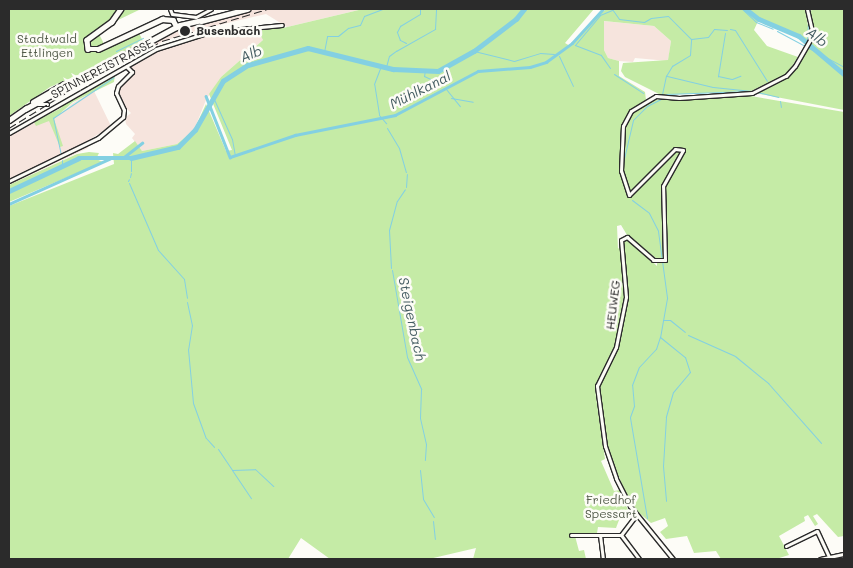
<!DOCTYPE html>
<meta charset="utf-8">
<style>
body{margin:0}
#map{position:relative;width:853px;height:568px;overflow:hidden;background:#fdfcf7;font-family:Mali,sans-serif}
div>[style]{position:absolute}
.built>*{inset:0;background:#f6e4dd}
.green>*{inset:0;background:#c5eba6}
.stream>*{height:1px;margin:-0.5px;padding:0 0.5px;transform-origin:0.5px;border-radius:0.5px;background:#83d0e2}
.canal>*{height:2.5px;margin:-1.25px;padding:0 1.25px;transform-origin:1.25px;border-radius:1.25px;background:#83d0e2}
.river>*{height:4.5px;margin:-2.25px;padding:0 2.25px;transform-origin:2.25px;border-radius:2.25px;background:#83d0e2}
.roads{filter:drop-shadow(1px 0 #2b2b2b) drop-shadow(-1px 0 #2b2b2b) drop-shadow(0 1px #2b2b2b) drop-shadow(0 -1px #2b2b2b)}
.minor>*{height:3px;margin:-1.5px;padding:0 1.5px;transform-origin:1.5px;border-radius:1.5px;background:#fdfcf7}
.secondary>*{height:4.5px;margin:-2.25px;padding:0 2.25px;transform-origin:2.25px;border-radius:2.25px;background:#fdfcf7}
.primary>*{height:5px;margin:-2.5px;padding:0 2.5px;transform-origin:2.5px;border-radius:2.5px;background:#fdfcf7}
.rail>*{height:1px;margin-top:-0.5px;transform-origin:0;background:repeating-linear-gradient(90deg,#2b2b2b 0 8px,transparent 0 12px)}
.dots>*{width:14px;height:14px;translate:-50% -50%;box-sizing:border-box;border:2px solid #fdfcf7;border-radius:50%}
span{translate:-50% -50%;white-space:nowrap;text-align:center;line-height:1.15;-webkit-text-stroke:5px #fdfcf7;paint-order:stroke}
.poi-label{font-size:12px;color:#2b2b2b;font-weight:700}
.left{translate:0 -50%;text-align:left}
.park-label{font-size:12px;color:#525b4a}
.street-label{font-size:12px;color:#2b2b2b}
.water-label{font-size:14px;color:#455d62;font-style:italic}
.frame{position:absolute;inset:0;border:10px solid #2b2b2b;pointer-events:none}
</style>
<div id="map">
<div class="built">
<i style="clip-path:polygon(255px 9px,363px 9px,287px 27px,266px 14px,202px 29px,164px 41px,50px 102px,86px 78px,176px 31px)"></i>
<i style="clip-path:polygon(603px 21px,654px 26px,671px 41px,668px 61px,635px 58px,633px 62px,619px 61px,608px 58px,604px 50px)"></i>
<i style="clip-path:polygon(257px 29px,263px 40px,221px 77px,206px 100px,194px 130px,177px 144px,142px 151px,132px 138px,135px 134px,126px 124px,125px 118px,131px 113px,119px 101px,118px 94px,119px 87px,134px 72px,130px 66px,156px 50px,211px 34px)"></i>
<i style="clip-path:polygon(94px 91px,111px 126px,86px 142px,88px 148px,9px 185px,9px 136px,34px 123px,54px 119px,73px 103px)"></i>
</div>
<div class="green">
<i style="clip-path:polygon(9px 9px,141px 9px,116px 21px,114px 18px,97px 30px,106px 48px,138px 31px,143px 41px,94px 68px,50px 87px,9px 116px)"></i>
<i style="clip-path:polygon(evenodd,363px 9px,594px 9px,565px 43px,570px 46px,597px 15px,607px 9px,805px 9px,810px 37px,808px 42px,759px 19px,754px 30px,767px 46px,798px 57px,787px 74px,751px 91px,661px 95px,625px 77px,621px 71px,623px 63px,668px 60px,671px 41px,654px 26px,604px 21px,604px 50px,608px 58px,619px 61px,619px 76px,645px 92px,646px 100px,751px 96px,844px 112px,844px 536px,838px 537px,817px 514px,813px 516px,818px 524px,815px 526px,808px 515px,804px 517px,805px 521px,779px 536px,789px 555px,776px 559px,721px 559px,716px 551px,694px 553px,687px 536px,666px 539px,660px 532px,668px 526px,665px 518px,651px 523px,631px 506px,607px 448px,595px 390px,605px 459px,601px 461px,614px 491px,620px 490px,630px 515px,619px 520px,616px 528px,598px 527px,597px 533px,569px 534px,575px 536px,579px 551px,584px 550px,586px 559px,473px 559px,476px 548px,429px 559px,330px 559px,301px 538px,288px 559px,9px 559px,9px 206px,114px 164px,113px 153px,118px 154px,135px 141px,142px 151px,177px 144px,194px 130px,206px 104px,226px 151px,232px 150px,209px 94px,221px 77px,263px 40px,257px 29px,283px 28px,363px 9px,621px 225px,627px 235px,657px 259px,657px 266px,627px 238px,618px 249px,617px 226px,621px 225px)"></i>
<i style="clip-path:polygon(814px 9px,844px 9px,844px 110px,755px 93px,786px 77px,796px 67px,814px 39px,810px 11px)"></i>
<i style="clip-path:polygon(115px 74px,114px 82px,73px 102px,54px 119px,63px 146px,60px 147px,49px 121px,36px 126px,34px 122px,61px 108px,69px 98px)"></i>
<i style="clip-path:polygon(89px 152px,99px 153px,96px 159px,103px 162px,9px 202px,9px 185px,77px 154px)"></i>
</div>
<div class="stream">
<i style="left:612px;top:9px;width:12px;rotate:55deg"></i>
<i style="left:619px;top:19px;width:25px;rotate:7deg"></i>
<i style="left:644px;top:22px;width:8px;rotate:-30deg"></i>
<i style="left:651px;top:18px;width:17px;rotate:-7deg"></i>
<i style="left:668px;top:16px;width:33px;rotate:45deg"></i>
<i style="left:691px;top:39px;width:17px;rotate:-7deg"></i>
<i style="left:708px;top:37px;width:10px;rotate:-53deg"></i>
<i style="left:714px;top:29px;width:13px;rotate:4deg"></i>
<i style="left:742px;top:9px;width:19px;rotate:43deg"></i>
<i style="left:756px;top:22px;width:18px;rotate:22deg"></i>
<i style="left:730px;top:29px;width:5px;rotate:11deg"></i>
<i style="left:735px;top:30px;width:60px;rotate:57.9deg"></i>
<i style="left:777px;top:31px;width:76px;rotate:28.2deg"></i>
<i style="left:725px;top:33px;width:44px;rotate:99.2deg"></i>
<i style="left:718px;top:76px;width:14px;rotate:12deg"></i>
<i style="left:732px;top:79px;width:9px;rotate:-21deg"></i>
<i style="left:807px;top:42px;width:21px;rotate:-87deg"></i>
<i style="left:406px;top:43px;width:7px;rotate:-153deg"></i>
<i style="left:400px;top:40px;width:9px;rotate:-111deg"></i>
<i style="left:397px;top:32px;width:7px;rotate:-63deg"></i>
<i style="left:400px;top:26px;width:23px;rotate:-31deg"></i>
<i style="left:420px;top:14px;width:5px;rotate:-90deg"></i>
<i style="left:116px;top:51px;width:30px;rotate:-26deg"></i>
<i style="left:474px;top:51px;width:41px;rotate:14deg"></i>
<i style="left:514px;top:61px;width:27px;rotate:-17deg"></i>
<i style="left:540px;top:53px;width:14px;rotate:4deg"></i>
<i style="left:324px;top:52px;width:16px;rotate:-79deg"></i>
<i style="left:327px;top:36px;width:11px"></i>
<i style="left:338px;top:36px;width:13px;rotate:-39deg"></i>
<i style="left:348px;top:28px;width:12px;rotate:-14deg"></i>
<i style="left:360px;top:25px;width:10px;rotate:-66deg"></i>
<i style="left:364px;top:16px;width:19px;rotate:-21deg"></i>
<i style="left:559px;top:56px;width:33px;rotate:65deg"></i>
<i style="left:386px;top:67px;width:11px;rotate:-75deg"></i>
<i style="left:389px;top:56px;width:9px;rotate:-36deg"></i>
<i style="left:396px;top:51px;width:45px;rotate:-29.4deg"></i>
<i style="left:435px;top:29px;width:20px;rotate:-87deg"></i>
<i style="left:610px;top:68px;width:16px;rotate:-125deg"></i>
<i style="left:601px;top:55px;width:28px;rotate:-159deg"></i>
<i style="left:575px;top:45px;width:39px;rotate:-50deg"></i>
<i style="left:600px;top:15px;width:13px;rotate:-23deg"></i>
<i style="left:425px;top:70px;width:6px;rotate:99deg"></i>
<i style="left:424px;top:76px;width:21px;rotate:25deg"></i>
<i style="left:614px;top:74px;width:35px;rotate:33deg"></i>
<i style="left:667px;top:76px;width:47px;rotate:13.4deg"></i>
<i style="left:713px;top:87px;width:39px;rotate:6deg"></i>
<i style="left:446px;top:89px;width:22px;rotate:51deg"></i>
<i style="left:757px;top:92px;width:22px;rotate:13deg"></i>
<i style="left:666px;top:94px;width:83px;rotate:-2.1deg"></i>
<i style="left:213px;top:97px;width:46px;rotate:65.7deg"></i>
<i style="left:232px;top:139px;width:17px;rotate:80deg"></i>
<i style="left:451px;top:98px;width:22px;rotate:10deg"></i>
<i style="left:780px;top:101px;width:6px;rotate:81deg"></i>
<i style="left:379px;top:114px;width:30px;rotate:-99deg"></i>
<i style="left:374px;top:84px;width:19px;rotate:-69deg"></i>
<i style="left:379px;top:115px;width:11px;rotate:49deg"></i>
<i style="left:387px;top:128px;width:23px;rotate:59deg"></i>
<i style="left:399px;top:148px;width:25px;rotate:74deg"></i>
<i style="left:61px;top:155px;width:38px;rotate:-102deg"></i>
<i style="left:53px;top:118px;width:73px;rotate:-33.9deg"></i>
<i style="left:131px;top:158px;width:13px;rotate:90deg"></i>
<i style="left:62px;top:160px;width:5px;rotate:90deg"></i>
<i style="left:130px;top:177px;width:4px;rotate:-76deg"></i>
<i style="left:128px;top:181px;width:2px;rotate:-63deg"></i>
<i style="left:129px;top:183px;width:73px;rotate:66.6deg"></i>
<i style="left:158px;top:250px;width:39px;rotate:48deg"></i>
<i style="left:184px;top:279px;width:19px;rotate:81deg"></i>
<i style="left:406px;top:187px;width:13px;rotate:-86deg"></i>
<i style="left:629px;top:191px;width:25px;rotate:-106deg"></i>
<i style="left:622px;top:167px;width:48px;rotate:-76.8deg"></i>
<i style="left:633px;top:120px;width:20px;rotate:-45deg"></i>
<i style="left:647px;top:106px;width:16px;rotate:-27deg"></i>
<i style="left:661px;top:99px;width:24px;rotate:-78deg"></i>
<i style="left:666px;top:76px;width:12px;rotate:-59deg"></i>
<i style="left:672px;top:66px;width:21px;rotate:-31deg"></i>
<i style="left:690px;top:55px;width:16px;rotate:-86deg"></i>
<i style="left:632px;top:200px;width:21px;rotate:37deg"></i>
<i style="left:649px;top:213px;width:20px;rotate:63deg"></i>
<i style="left:658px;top:231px;width:68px;rotate:82.3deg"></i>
<i style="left:667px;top:298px;width:40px;rotate:100deg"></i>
<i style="left:660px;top:337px;width:32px;rotate:39deg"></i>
<i style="left:685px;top:357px;width:16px;rotate:72deg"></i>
<i style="left:690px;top:372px;width:26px;rotate:130deg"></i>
<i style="left:673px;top:392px;width:26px;rotate:106deg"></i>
<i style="left:666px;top:417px;width:49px;rotate:93.5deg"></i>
<i style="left:663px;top:466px;width:35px;rotate:85deg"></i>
<i style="left:391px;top:268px;width:38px;rotate:-93deg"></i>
<i style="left:389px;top:230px;width:30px;rotate:-75deg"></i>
<i style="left:397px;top:201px;width:14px;rotate:-56deg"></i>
<i style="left:392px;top:270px;width:88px;rotate:80.2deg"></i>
<i style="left:407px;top:357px;width:35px;rotate:66deg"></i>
<i style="left:421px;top:389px;width:29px;rotate:92deg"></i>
<i style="left:420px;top:418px;width:27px;rotate:77deg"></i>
<i style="left:426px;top:444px;width:16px;rotate:94deg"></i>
<i style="left:187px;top:302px;width:24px;rotate:78deg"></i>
<i style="left:192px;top:325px;width:24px;rotate:99deg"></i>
<i style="left:188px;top:349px;width:54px;rotate:84.7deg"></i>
<i style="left:193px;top:403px;width:37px;rotate:70deg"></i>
<i style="left:206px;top:438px;width:12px;rotate:48deg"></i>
<i style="left:663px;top:320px;width:7px"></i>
<i style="left:670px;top:320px;width:19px;rotate:39deg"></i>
<i style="left:688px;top:335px;width:51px;rotate:24.1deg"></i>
<i style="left:735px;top:356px;width:43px;rotate:39.3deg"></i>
<i style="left:768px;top:383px;width:80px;rotate:48.5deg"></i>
<i style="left:218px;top:449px;width:25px;rotate:56deg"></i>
<i style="left:232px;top:470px;width:23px;rotate:-2deg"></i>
<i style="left:255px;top:469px;width:25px;rotate:43deg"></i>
<i style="left:232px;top:470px;width:34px;rotate:56deg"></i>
<i style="left:420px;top:470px;width:29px;rotate:84deg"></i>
<i style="left:423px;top:499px;width:21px;rotate:59deg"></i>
<i style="left:647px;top:518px;width:102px;rotate:-99.6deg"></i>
<i style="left:630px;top:417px;width:12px;rotate:-70deg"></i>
<i style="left:634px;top:406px;width:21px;rotate:-95deg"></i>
<i style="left:632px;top:385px;width:19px;rotate:-69deg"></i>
<i style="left:639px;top:367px;width:25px;rotate:-47deg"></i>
<i style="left:656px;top:349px;width:13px;rotate:-72deg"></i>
<i style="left:433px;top:521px;width:18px;rotate:84deg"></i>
</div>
<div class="canal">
<i style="left:206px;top:96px;width:66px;rotate:68.5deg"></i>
<i style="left:230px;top:157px;width:69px;rotate:-18.7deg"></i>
<i style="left:295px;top:135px;width:102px;rotate:-11.3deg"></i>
<i style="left:395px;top:115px;width:94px;rotate:-27.9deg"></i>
<i style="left:478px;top:71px;width:52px;rotate:-4.4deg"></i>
<i style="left:530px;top:67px;width:17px;rotate:-17deg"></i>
<i style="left:546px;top:62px;width:32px;rotate:-36deg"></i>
<i style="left:572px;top:43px;width:46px;rotate:-47.6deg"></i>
<i style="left:124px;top:157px;width:23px;rotate:-38deg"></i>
<i style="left:9px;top:204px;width:110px;rotate:-24.2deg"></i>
</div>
<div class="river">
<i style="left:746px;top:9px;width:16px;rotate:38deg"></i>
<i style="left:759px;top:19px;width:43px;rotate:23deg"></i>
<i style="left:799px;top:36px;width:59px;rotate:40.2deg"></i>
<i style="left:9px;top:191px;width:77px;rotate:-25.2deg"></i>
<i style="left:79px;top:158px;width:52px"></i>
<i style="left:131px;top:158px;width:48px;rotate:-13.2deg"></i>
<i style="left:178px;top:147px;width:24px;rotate:-45deg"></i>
<i style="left:195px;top:130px;width:56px;rotate:-60.3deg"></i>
<i style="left:223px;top:81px;width:30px;rotate:-33deg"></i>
<i style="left:248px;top:65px;width:62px;rotate:-15.8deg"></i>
<i style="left:308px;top:48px;width:88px;rotate:13.9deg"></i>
<i style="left:393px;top:69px;width:45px;rotate:2.5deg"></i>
<i style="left:438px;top:71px;width:41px;rotate:-29.1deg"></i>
<i style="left:474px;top:51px;width:53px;rotate:-37.3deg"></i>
<i style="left:516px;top:19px;width:13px;rotate:-51deg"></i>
</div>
<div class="roads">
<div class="minor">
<i style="left:170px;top:9px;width:5px;rotate:68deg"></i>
<i style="left:172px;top:14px;width:24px;rotate:7deg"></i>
<i style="left:196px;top:17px;width:17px;rotate:-28deg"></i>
<i style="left:38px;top:104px;width:9px"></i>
<i style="left:9px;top:133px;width:169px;rotate:-29.7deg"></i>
<i style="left:156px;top:49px;width:57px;rotate:-17.5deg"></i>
<i style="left:210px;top:32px;width:72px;rotate:-5.6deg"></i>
<i style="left:9px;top:181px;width:99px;rotate:-25.8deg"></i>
<i style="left:98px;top:138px;width:33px;rotate:-40deg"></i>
<i style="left:123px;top:117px;width:7px;rotate:-82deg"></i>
<i style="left:124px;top:110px;width:19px;rotate:-115deg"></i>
<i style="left:116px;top:93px;width:7px;rotate:-74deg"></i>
<i style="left:118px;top:86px;width:20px;rotate:-45deg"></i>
<i style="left:132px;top:72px;width:8px;rotate:-135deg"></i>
<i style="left:571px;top:535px;width:50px"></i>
<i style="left:600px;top:535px;width:24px;rotate:83deg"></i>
<i style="left:621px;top:535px;width:30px;rotate:53deg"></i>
<i style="left:621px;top:535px;width:25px;rotate:-53deg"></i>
<i style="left:786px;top:546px;width:34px;rotate:-26deg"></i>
<i style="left:817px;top:531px;width:29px;rotate:65deg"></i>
<i style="left:673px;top:559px;width:68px;rotate:-129.1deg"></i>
<i style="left:630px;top:506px;width:31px;rotate:-117deg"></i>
<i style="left:616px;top:478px;width:34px;rotate:-109deg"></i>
<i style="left:605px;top:446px;width:61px;rotate:-97.6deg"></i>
<i style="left:597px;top:386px;width:43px;rotate:-64deg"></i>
<i style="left:616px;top:347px;width:51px;rotate:-78.7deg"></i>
<i style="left:626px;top:297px;width:57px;rotate:-95deg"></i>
<i style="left:621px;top:240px;width:7px;rotate:-27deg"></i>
<i style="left:627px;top:237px;width:35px;rotate:41deg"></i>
<i style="left:653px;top:260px;width:12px"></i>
<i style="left:665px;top:260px;width:74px;rotate:-91.5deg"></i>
<i style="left:663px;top:186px;width:41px;rotate:-60.9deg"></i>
<i style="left:683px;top:150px;width:8px;rotate:-173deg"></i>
<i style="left:675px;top:149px;width:65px;rotate:135deg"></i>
<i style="left:629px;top:195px;width:25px;rotate:-108deg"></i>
<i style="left:621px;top:171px;width:45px;rotate:-87.5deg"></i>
<i style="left:623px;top:126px;width:17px;rotate:-62deg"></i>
<i style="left:631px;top:111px;width:29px;rotate:-31deg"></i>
<i style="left:656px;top:96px;width:23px;rotate:5deg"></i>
<i style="left:679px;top:98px;width:73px;rotate:-3.9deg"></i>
<i style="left:752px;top:93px;width:38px;rotate:-27deg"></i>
<i style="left:786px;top:76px;width:13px;rotate:-48deg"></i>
<i style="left:795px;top:66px;width:36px;rotate:-60deg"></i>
<i style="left:813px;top:35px;width:27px;rotate:-103deg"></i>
<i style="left:820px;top:559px;width:25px;rotate:-12deg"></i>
</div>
<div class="secondary">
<i style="left:121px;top:9px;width:16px;rotate:125deg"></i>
<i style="left:112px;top:22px;width:31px;rotate:144deg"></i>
<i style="left:87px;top:40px;width:9px;rotate:84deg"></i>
<i style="left:88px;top:49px;width:10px"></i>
<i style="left:98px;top:49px;width:71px;rotate:-25.1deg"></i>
<i style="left:162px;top:19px;width:11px;rotate:5deg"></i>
<i style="left:173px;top:20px;width:8px;rotate:60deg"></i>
</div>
<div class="primary">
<i style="left:201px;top:21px;width:48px;rotate:-14.6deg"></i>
<i style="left:33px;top:102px;width:36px;rotate:-30deg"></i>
<i style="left:25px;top:109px;width:176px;rotate:-28.5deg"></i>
<i style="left:180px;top:25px;width:23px;rotate:-13deg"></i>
<i style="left:9px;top:120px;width:21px;rotate:-35deg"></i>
</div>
</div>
<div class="rail">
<i style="left:9px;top:128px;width:80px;rotate:-31.7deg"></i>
<i style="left:77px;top:86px;width:96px;rotate:-27.9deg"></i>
<i style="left:162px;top:41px;width:110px;rotate:-16.9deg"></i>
</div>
<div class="dots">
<i style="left:185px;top:31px;background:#2b2b2b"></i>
</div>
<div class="poi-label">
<span class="left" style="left:196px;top:31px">Busenbach</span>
</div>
<div class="park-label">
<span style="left:47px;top:46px">Stadtwald<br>Ettlingen</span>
<span style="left:611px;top:507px">Friedhof<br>Spessart</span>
</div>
<div class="street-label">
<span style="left:102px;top:69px;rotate:-28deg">SPINNEREISTRASSE</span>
<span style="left:613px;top:305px;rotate:-83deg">HEUWEG</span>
</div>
<div class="water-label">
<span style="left:817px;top:37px;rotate:38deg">Alb</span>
<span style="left:251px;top:54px;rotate:-21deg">Alb</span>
<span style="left:420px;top:90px;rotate:-27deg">Mühlkanal</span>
<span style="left:412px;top:319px;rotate:78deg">Steigenbach</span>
</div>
<div class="frame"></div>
</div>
